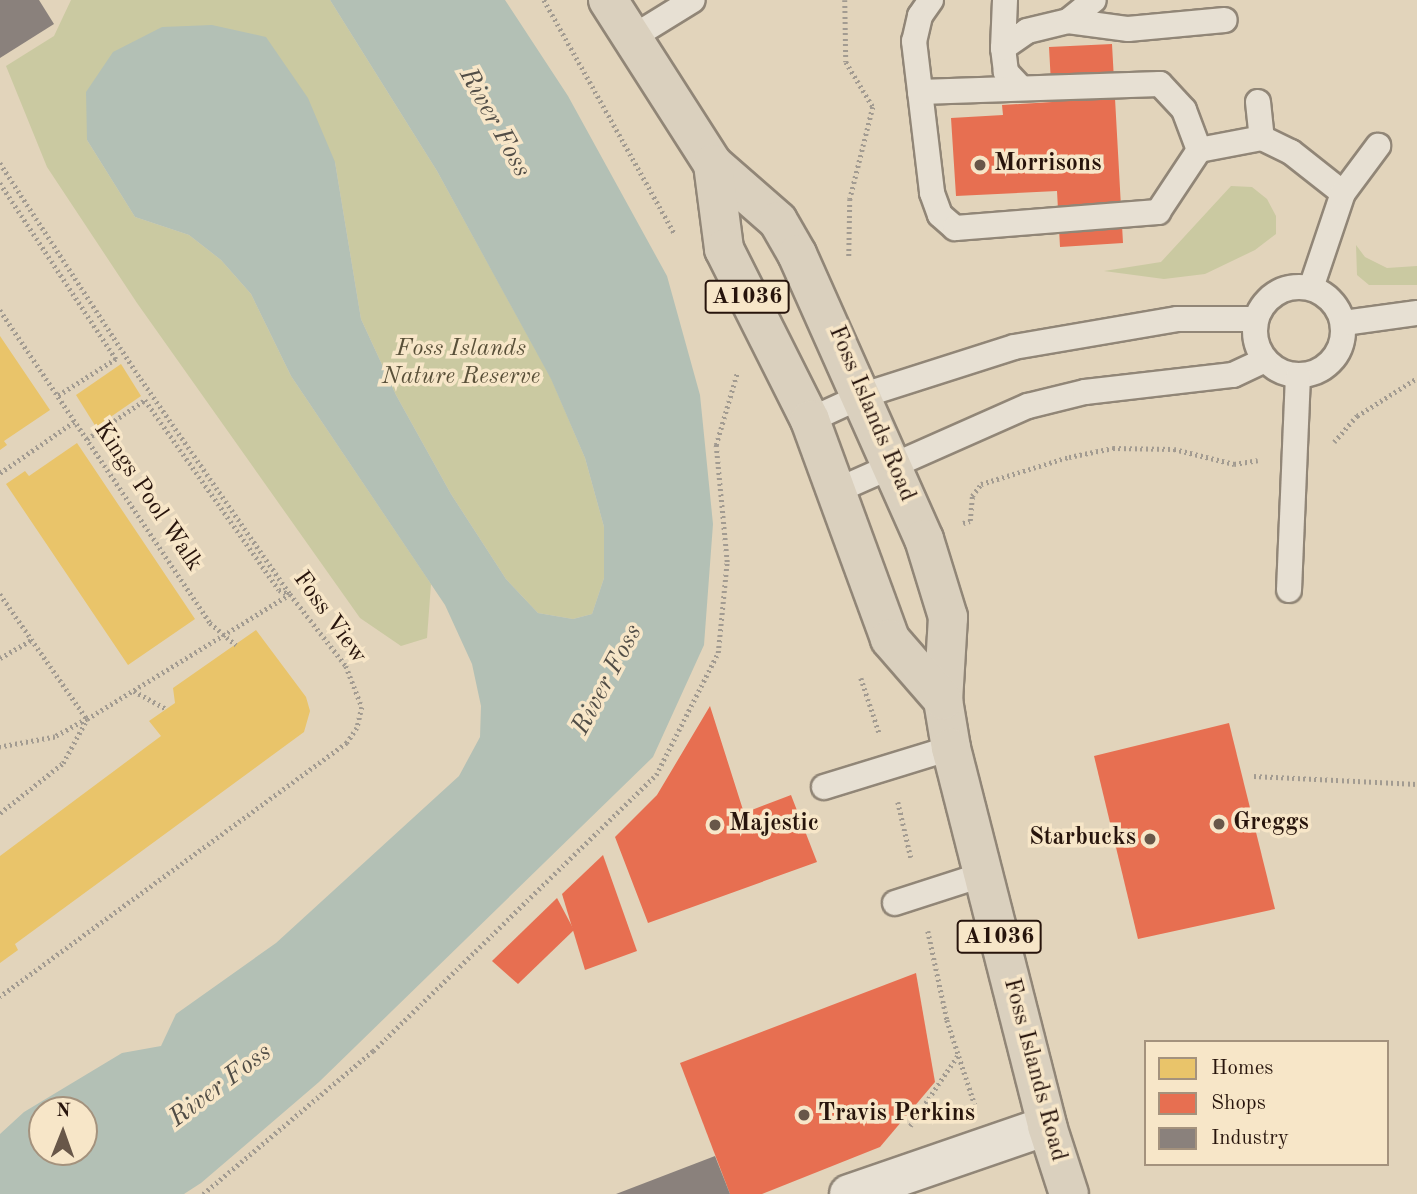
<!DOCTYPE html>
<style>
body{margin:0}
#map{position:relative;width:1417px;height:1194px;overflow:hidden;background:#e2d4bb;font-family:"Old Standard TT",serif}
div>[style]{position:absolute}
.green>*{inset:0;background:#cac9a1}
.water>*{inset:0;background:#b3c0b5}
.homes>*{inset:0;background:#e9c46a}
.shops>*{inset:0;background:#e76f51}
.industry>*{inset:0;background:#8a817c}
.path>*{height:4.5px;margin-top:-2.25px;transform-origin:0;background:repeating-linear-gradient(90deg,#a29b91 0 2px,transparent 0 5.5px)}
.roads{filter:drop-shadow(2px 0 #918677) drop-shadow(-2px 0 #918677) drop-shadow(0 2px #918677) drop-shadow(0 -2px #918677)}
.lane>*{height:24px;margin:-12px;padding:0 12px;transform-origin:12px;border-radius:12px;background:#e7e0d3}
.lane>.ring{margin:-12px;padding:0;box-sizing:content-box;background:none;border:24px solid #e7e0d3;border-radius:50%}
.street>*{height:38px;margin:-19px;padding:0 19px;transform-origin:19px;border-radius:19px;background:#e7e0d3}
.primary>*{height:38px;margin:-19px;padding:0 19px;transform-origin:19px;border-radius:19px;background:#dad0be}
.dots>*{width:19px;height:19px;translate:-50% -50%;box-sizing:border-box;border:4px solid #f7e6c8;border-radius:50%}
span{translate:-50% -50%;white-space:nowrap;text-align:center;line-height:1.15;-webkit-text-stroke:7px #f7e6c8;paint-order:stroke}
.shield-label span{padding:2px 5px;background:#f7e6c8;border:2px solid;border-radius:5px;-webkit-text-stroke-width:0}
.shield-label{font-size:23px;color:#27140c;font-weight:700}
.poi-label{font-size:24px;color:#27140c;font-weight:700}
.left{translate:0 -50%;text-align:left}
.right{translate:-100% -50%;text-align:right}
.park-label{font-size:24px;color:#595039;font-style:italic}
.street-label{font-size:24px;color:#27140c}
.water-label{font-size:26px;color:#514d46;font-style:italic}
.legend{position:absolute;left:1144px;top:1040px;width:245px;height:126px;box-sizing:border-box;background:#f7e6c8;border:2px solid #a4927d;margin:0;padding:9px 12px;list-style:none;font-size:21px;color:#27140c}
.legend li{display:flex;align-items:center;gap:14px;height:35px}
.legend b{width:35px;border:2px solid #a4927d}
.north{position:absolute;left:28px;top:1096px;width:70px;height:70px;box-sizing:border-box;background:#f7e6c8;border:2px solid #a4927d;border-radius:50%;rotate:1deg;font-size:19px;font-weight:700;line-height:28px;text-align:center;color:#27140c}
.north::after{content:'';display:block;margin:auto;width:24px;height:32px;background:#685749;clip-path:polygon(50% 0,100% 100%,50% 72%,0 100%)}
</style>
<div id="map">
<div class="green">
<i style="clip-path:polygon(71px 0,330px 0,437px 171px,551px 378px,585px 458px,604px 527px,604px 578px,592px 614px,573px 619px,538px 613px,506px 579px,451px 494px,396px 395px,361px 319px,335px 162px,87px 140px,135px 217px,189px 235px,221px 260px,251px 294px,291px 376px,431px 584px,427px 638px,401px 646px,360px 618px,137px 303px,47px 167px,6px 66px,54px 36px)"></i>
<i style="clip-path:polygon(1231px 186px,1252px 187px,1267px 199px,1276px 216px,1276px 234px,1255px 250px,1205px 274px,1164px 279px,1104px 271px,1161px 262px)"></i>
<i style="clip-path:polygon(1356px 245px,1365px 257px,1387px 268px,1417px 266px,1417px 285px,1369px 285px,1357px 275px)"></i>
</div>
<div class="water">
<i style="clip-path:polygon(evenodd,330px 0,505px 0,568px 96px,667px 276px,700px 395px,713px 524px,704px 645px,653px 757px,319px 1082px,201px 1183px,184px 1194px,0 1194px,0 1134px,24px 1112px,122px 1053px,161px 1046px,176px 1014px,276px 943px,459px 776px,480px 737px,481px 706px,472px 664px,445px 605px,291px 376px,251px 294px,221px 260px,189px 235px,135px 217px,87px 140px,86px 92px,113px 52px,162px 27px,212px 25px,266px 37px,308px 98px,335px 162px,361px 319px,396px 395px,451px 494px,506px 579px,538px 613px,573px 619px,592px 614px,604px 578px,604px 527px,585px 458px,551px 379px,437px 171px,330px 0,42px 1110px,84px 1110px,84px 1152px,42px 1152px,42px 1110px)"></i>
</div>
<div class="homes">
<i style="clip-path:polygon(0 336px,50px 410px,4px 441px,7px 445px,0 450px)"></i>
<i style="clip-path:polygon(121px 364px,141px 396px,96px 427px,76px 395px)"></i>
<i style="clip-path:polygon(77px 443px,195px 619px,128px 665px,6px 484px,25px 471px,29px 476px)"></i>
<i style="clip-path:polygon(256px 630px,306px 697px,310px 711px,304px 732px,15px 944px,18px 950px,0 963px,0 856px,161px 736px,149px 721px,175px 703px,173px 688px)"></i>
</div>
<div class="shops">
<i style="clip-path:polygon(1112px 44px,1123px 243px,1060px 247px,1057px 191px,956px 196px,951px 118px,1003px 115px,1002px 105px,1052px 102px,1049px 47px)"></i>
<i style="clip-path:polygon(710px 706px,744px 813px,791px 795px,817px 862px,648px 923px,615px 837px,657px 795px)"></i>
<i style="clip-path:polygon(1229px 723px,1275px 909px,1138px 939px,1094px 756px)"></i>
<i style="clip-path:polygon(603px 855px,637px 951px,585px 970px,562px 894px)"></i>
<i style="clip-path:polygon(557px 898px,574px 930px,518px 984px,492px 961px)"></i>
<i style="clip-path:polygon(916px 973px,935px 1082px,880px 1147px,762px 1194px,730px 1194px,680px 1063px)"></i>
</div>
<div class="industry">
<i style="clip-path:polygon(0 0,39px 0,54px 24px,0 58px)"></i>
<i style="clip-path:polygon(715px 1156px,730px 1194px,616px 1194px)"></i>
</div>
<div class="path">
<i style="left:544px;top:0;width:268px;rotate:60.8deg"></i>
<i style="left:845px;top:0;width:62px;rotate:89.1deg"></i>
<i style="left:846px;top:62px;width:52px;rotate:59deg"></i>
<i style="left:873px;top:107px;width:95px;rotate:104deg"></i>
<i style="left:850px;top:199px;width:57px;rotate:91deg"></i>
<i style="left:0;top:163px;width:258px;rotate:56.9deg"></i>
<i style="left:141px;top:379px;width:262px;rotate:55.3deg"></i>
<i style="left:290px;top:594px;width:91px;rotate:52.1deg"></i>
<i style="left:346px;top:666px;width:44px;rotate:68.7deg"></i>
<i style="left:362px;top:707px;width:22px;rotate:103deg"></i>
<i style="left:357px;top:728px;width:18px;rotate:124deg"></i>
<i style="left:347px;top:743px;width:430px;rotate:143.8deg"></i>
<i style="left:0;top:183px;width:211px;rotate:56.6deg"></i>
<i style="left:116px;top:359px;width:69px;rotate:147.5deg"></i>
<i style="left:0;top:310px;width:377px;rotate:56.1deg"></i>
<i style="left:210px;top:623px;width:34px;rotate:40deg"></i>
<i style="left:87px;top:439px;width:70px;rotate:-33.9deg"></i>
<i style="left:145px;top:400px;width:232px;rotate:54.8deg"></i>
<i style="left:279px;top:590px;width:11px;rotate:22deg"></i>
<i style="left:1334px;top:442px;width:35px;rotate:-49deg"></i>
<i style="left:1357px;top:416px;width:71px;rotate:-32.3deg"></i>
<i style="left:0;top:473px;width:91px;rotate:-34.7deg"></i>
<i style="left:963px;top:523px;width:7px;rotate:-16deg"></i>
<i style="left:970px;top:521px;width:25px;rotate:-85deg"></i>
<i style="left:972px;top:496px;width:15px;rotate:-53deg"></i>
<i style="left:981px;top:484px;width:92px;rotate:-17.1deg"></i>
<i style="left:1069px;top:457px;width:45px;rotate:-11.6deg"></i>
<i style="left:1113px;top:448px;width:61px;rotate:0.9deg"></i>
<i style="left:1174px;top:449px;width:62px;rotate:14deg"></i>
<i style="left:1234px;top:464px;width:24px;rotate:-9deg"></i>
<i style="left:0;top:594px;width:152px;rotate:55.2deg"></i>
<i style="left:87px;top:719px;width:37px;rotate:151deg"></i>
<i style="left:55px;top:737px;width:56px;rotate:169.7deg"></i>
<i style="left:0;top:658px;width:36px;rotate:-30deg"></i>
<i style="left:861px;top:678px;width:57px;rotate:71.6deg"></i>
<i style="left:134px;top:691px;width:38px;rotate:29deg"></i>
<i style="left:1254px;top:776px;width:163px;rotate:2.8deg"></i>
<i style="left:898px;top:802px;width:57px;rotate:76.9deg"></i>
<i style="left:0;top:813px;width:80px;rotate:-38.4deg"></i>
<i style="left:63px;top:763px;width:50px;rotate:-61.4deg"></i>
<i style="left:87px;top:719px;width:238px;rotate:-31.6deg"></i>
<i style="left:928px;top:931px;width:91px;rotate:77.9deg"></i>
<i style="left:947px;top:1020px;width:89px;rotate:71.8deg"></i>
<i style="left:910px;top:1126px;width:86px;rotate:-55.9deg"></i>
<i style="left:203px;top:1194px;width:222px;rotate:-40.1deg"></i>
<i style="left:373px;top:1051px;width:395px;rotate:-44.3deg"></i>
<i style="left:656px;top:775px;width:137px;rotate:-63.1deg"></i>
<i style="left:718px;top:653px;width:91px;rotate:-84.4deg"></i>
<i style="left:727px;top:562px;width:118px;rotate:-95.4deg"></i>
<i style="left:716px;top:445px;width:75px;rotate:-73.7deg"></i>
</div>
<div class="roads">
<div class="lane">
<i style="left:931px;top:0;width:19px;rotate:125deg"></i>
<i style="left:920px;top:16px;width:26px;rotate:103deg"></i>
<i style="left:914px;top:41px;width:153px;rotate:83.2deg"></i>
<i style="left:932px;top:193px;width:23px;rotate:70deg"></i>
<i style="left:940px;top:215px;width:20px;rotate:41deg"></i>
<i style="left:955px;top:228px;width:204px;rotate:-4.5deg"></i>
<i style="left:1158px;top:212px;width:74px;rotate:-56.5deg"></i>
<i style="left:1199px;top:150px;width:64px;rotate:-10.8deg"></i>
<i style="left:1262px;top:138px;width:32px;rotate:26deg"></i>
<i style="left:1291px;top:152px;width:66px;rotate:38.3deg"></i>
<i style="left:1068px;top:21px;width:61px;rotate:7.6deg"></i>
<i style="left:1128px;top:29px;width:97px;rotate:-5.3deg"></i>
<i style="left:633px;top:37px;width:70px;rotate:-31.7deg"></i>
<i style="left:1003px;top:48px;width:48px;rotate:-87.6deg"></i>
<i style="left:1020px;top:87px;width:21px;rotate:-133deg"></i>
<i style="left:1006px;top:72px;width:24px;rotate:-97deg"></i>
<i style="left:1003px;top:48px;width:29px;rotate:-35deg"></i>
<i style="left:1027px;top:31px;width:42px;rotate:-13.7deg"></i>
<i style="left:1068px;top:21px;width:33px;rotate:-39deg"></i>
<i style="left:920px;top:92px;width:240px;rotate:-1.9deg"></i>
<i style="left:1160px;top:84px;width:35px;rotate:47deg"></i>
<i style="left:1184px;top:110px;width:43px;rotate:69.4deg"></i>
<i style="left:1258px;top:102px;width:36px;rotate:84deg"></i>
<i class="ring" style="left:1255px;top:287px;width:64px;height:64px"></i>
<i style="left:1311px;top:288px;width:100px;rotate:-71.4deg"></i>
<i style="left:1343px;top:193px;width:59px;rotate:-53.3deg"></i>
<i style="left:1344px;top:323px;width:74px;rotate:-7.8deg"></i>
<i style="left:810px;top:420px;width:60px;rotate:-24.8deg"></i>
<i style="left:864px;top:395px;width:157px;rotate:-17.7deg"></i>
<i style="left:1014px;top:347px;width:165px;rotate:-9.7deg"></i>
<i style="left:1177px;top:319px;width:79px"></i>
<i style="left:838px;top:490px;width:208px;rotate:-23.9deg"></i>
<i style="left:1028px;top:406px;width:59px;rotate:-13.8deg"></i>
<i style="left:1085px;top:392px;width:149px;rotate:-6.6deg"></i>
<i style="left:1233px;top:375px;width:35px;rotate:-25deg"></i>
<i style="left:1289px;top:590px;width:214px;rotate:-87.6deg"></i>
<i style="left:824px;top:787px;width:133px;rotate:-17.1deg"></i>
<i style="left:895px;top:903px;width:95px;rotate:-17.9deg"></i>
</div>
<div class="street">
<i style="left:849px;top:1194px;width:209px;rotate:-19deg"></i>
</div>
<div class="primary">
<i style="left:608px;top:0;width:195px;rotate:57.4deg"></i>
<i style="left:713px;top:164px;width:86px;rotate:41.2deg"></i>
<i style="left:778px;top:221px;width:38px;rotate:60deg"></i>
<i style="left:797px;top:254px;width:312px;rotate:66deg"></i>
<i style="left:924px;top:539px;width:82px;rotate:72.9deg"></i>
<i style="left:948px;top:617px;width:83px;rotate:93.4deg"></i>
<i style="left:943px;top:700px;width:49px;rotate:80.5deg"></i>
<i style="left:951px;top:748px;width:390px;rotate:75.7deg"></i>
<i style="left:1047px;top:1126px;width:71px;rotate:72.1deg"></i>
<i style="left:713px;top:164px;width:86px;rotate:82.6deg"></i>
<i style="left:724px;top:249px;width:191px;rotate:63.3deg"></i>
<i style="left:810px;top:420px;width:233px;rotate:69.9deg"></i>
<i style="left:890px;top:639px;width:81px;rotate:49deg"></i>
</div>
</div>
<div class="dots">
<i style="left:980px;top:165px;background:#685749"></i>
<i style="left:1219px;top:824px;background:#685749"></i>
<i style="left:715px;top:825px;background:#685749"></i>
<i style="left:1150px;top:839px;background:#685749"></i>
<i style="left:804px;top:1115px;background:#685749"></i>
</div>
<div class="shield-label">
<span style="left:747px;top:297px">A1036</span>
<span style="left:999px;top:937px">A1036</span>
</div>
<div class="poi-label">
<span class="left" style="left:994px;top:165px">Morrisons</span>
<span class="left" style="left:1233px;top:824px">Greggs</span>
<span class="left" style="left:729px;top:825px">Majestic</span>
<span class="right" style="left:1136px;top:839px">Starbucks</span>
<span class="left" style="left:818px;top:1115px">Travis Perkins</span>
</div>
<div class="park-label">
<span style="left:461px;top:364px">Foss Islands<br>Nature Reserve</span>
</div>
<div class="street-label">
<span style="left:871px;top:414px;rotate:67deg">Foss Islands Road</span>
<span style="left:147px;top:497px;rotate:56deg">Kings Pool Walk</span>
<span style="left:329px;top:618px;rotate:54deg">Foss View</span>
<span style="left:1034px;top:1070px;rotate:75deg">Foss Islands Road</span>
</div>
<div class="water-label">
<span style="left:494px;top:123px;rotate:61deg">River Foss</span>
<span style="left:608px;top:680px;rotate:-62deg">River Foss</span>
<span style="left:221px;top:1086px;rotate:-37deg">River Foss</span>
</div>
<ul class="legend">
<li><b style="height:19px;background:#e9c46a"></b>Homes</li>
<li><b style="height:19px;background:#e76f51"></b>Shops</li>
<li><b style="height:19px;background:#8a817c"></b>Industry</li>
</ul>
<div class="north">N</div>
</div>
